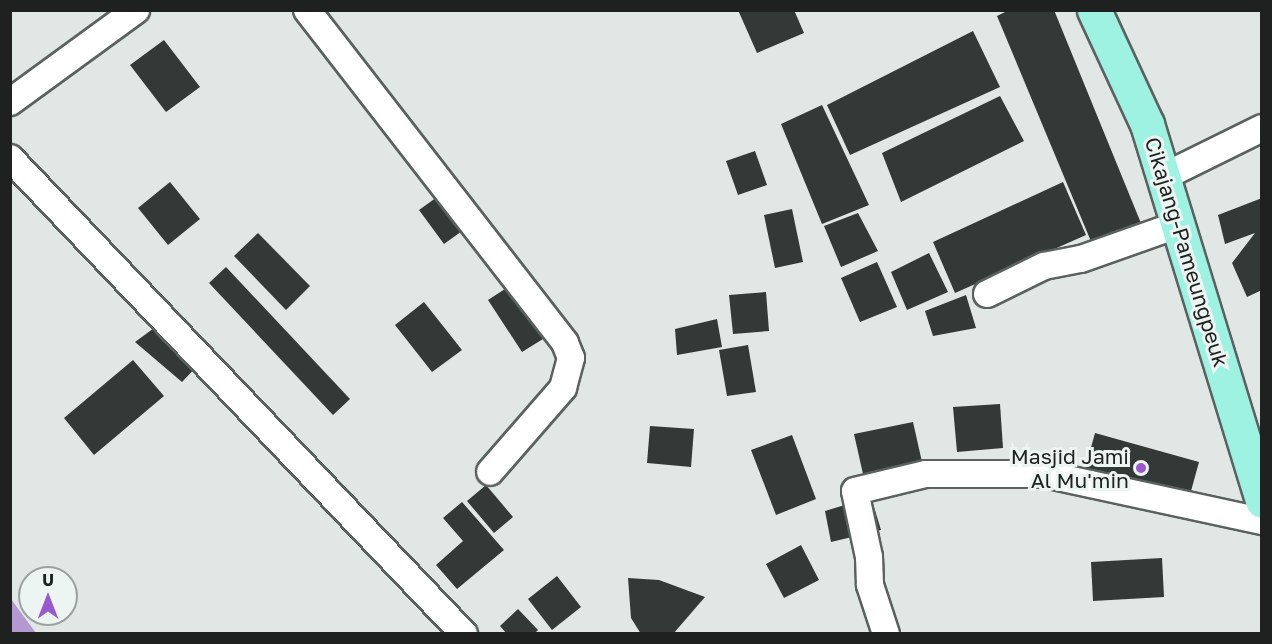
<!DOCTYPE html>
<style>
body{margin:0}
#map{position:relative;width:1272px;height:644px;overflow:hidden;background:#e0e7e5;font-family:"Golos Text",sans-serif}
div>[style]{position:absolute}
.forest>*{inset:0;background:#b499d1}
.building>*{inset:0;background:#333937}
.roads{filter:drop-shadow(2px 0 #5a615f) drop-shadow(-2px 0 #5a615f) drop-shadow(0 2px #5a615f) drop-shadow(0 -2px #5a615f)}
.street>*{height:26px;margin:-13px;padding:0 13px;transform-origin:13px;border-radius:13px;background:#fff}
.primary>*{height:33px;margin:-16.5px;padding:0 16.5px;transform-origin:16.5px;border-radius:16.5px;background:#9df2e2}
.dots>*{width:16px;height:16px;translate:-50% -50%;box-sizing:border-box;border:3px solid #edf5f3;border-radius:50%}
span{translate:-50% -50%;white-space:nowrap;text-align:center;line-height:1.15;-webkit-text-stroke:6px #edf5f3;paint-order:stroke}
.street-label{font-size:21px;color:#1e2120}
.poi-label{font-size:21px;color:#1e2120}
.right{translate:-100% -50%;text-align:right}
.frame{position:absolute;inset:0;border:12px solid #1e2120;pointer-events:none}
.north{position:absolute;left:18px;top:566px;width:60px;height:60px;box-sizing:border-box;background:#edf5f3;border:2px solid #9aa09f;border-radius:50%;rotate:0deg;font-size:16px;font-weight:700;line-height:24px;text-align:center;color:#1e2120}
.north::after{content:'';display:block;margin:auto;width:21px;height:27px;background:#9859cf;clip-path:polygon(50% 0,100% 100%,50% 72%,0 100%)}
</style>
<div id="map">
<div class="forest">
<i style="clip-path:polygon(10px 599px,11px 599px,36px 633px,11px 633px)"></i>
</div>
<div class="building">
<i style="clip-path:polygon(738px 10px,794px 10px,804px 33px,757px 53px)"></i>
<i style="clip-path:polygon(1009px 10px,1054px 10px,1145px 233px,1095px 251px,997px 16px)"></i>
<i style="clip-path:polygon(973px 31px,1000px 87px,850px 155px,827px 105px)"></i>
<i style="clip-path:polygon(164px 40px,200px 87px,166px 112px,130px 65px)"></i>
<i style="clip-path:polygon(1000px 96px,1024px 141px,901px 202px,882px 153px)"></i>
<i style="clip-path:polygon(822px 105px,869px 205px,822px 224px,781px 124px)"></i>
<i style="clip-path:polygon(755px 151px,767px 185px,738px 195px,726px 161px)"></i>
<i style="clip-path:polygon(170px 182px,200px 219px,168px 245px,138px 208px)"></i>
<i style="clip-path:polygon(1063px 182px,1086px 235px,955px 293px,933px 242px)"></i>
<i style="clip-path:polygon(444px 192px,469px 226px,444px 244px,419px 210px)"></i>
<i style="clip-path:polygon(1262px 198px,1262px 290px,1247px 297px,1232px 263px,1255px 233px,1225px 244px,1218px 215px)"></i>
<i style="clip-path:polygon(792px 209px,803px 262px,775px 268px,764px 215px)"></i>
<i style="clip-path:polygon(858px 213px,878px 251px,841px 267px,824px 226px)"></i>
<i style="clip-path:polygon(258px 233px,310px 286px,286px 310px,234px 256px)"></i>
<i style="clip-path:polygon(929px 253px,948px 292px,907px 310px,891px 272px)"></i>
<i style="clip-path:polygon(877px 262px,897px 307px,860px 322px,841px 278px)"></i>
<i style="clip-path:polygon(226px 267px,350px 399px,333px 415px,209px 283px)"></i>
<i style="clip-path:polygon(516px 282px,551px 334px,522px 352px,488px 300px)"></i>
<i style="clip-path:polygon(766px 292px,769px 331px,733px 334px,729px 295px)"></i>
<i style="clip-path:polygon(966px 295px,976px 328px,933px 336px,925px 311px)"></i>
<i style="clip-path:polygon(424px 302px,462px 350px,432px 372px,395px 325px)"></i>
<i style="clip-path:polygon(717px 319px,722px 347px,677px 355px,675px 329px)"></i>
<i style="clip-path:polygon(165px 320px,199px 364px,182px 382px,135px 342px)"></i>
<i style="clip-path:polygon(748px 345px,756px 392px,727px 396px,719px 350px)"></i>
<i style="clip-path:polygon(133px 360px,164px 396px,94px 455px,64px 418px)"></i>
<i style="clip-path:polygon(1000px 404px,1003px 448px,957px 452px,953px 407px)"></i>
<i style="clip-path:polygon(913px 422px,922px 462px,863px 474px,854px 434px)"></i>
<i style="clip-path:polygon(650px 426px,694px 429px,691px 467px,647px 463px)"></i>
<i style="clip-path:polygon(1095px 433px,1199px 462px,1188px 502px,1084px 473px)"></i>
<i style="clip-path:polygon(792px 435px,816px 499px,776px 515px,751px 450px)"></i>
<i style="clip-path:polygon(486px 485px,513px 517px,494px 533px,467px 501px)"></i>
<i style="clip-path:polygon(871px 497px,881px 530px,831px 542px,825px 511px)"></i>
<i style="clip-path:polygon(462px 502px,504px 550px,457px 589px,436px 565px,463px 541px,443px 518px)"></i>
<i style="clip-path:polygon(801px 545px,819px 580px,784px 598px,766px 564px)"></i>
<i style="clip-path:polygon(1162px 558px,1164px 597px,1093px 601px,1091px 562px)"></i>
<i style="clip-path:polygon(557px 576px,581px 607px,552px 630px,528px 599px)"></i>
<i style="clip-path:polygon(628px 578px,659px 580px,705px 597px,673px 634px,641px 634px,631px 618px)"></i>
<i style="clip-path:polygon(518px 609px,538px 630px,534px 634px,507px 634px,500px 626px)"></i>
</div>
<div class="roads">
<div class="street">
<i style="left:307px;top:10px;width:421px;rotate:52.2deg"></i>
<i style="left:565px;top:343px;width:16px;rotate:68deg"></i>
<i style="left:571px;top:358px;width:31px;rotate:105deg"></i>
<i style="left:563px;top:388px;width:111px;rotate:131deg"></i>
<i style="left:10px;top:102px;width:156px;rotate:-36.1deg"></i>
<i style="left:10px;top:158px;width:658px;rotate:46.36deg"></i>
<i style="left:1165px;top:176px;width:108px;rotate:-26.3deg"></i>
<i style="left:987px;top:294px;width:64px;rotate:-26.2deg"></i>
<i style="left:1044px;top:266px;width:38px;rotate:-11deg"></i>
<i style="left:1081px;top:259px;width:105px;rotate:-19.5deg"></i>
<i style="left:886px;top:634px;width:52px;rotate:-108.1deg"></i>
<i style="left:870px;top:585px;width:28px;rotate:-92deg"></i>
<i style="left:869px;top:557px;width:67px;rotate:-102deg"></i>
<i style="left:855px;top:491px;width:73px;rotate:-13.5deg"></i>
<i style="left:926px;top:474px;width:118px"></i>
<i style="left:1044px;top:474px;width:223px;rotate:12.2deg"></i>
</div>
<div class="primary">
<i style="left:1094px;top:10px;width:126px;rotate:65.1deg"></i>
<i style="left:1147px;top:124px;width:394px;rotate:73deg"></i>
</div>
</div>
<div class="dots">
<i style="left:1141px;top:468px;background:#9859cf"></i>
</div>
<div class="street-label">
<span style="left:1187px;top:252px;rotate:73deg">Cikajang-Pameungpeuk</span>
</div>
<div class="poi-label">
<span class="right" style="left:1129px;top:468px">Masjid Jami<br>Al Mu'min</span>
</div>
<div class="frame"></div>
<div class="north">U</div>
</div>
